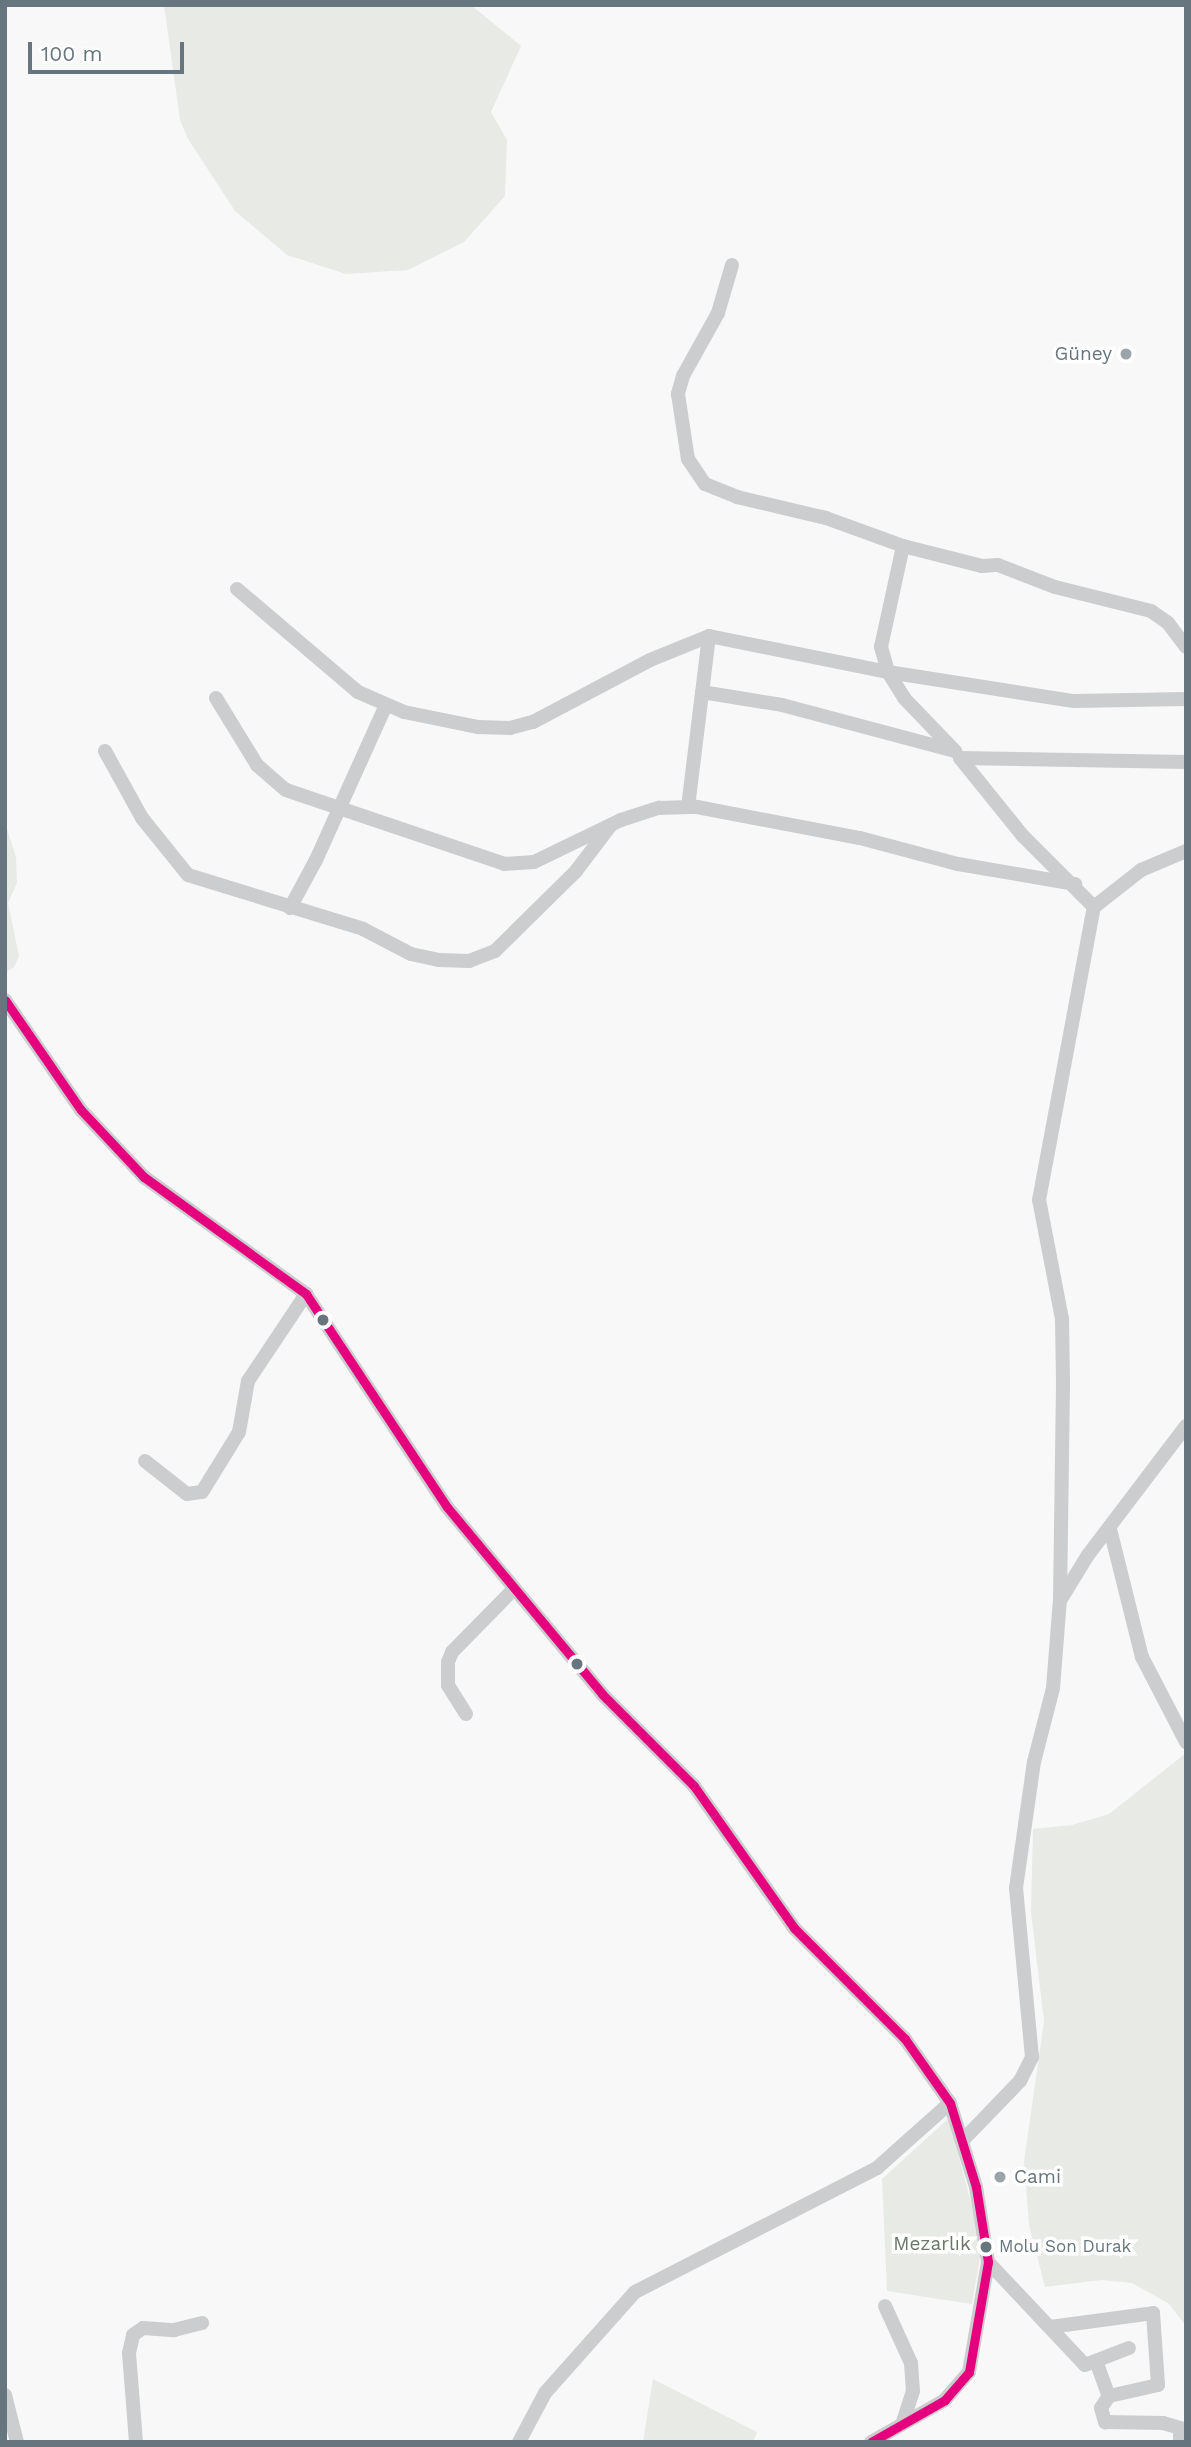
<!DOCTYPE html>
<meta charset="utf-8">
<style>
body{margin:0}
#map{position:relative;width:1191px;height:2447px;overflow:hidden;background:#f8f8f8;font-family:"Work Sans",sans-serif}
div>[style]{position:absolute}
.green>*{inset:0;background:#e8eae6}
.minor>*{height:14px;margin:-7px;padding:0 7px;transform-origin:7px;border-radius:7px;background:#cbcdce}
.bus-1>*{height:9px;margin:-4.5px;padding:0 4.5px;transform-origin:4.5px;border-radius:4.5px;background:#e5007d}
.dots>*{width:19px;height:19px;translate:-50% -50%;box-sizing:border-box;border:4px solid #fff;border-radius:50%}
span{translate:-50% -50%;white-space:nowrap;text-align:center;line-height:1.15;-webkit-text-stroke:7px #fff;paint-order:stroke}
.bus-label{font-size:17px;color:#67767e}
.left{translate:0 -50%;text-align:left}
.poi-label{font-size:19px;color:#67767e}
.right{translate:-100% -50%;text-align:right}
.park-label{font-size:19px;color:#6a7766}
.frame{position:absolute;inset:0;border:7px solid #67767e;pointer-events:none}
.scale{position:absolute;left:28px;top:42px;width:156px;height:32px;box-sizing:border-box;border:4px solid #67767e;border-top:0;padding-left:9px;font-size:21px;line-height:24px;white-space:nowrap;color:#67767e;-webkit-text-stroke:5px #fff;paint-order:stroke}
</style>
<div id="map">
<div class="green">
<i style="clip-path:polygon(164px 5px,471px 5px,521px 46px,491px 112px,507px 140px,505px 196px,464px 242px,408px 270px,346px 274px,287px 255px,235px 211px,188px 139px,180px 120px)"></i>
<i style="clip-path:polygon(5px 823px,16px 857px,17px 883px,8px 903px,19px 956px,14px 967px,5px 973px)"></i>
<i style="clip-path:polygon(1186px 1753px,1186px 2326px,1168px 2303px,1132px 2283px,1102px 2280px,1045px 2287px,1029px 2225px,1024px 2162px,1044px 2021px,1031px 1912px,1033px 1829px,1072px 1825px,1109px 1814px)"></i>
<i style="clip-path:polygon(949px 2118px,982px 2245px,972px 2304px,887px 2291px,882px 2179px)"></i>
<i style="clip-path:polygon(653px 2379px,757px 2432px,753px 2442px,643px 2442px)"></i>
</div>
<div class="minor">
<i style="left:732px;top:265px;width:50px;rotate:106.3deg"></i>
<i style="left:718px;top:313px;width:72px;rotate:119.1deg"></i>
<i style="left:683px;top:376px;width:19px;rotate:106deg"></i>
<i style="left:678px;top:394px;width:66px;rotate:81.3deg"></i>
<i style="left:688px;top:459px;width:30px;rotate:56deg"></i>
<i style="left:705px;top:484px;width:35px;rotate:22deg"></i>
<i style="left:737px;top:497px;width:91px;rotate:13.3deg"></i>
<i style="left:826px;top:518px;width:82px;rotate:20deg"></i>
<i style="left:903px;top:546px;width:81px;rotate:14.2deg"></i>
<i style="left:982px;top:566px;width:16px;rotate:-4deg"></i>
<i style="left:998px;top:565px;width:61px;rotate:21.1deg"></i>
<i style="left:1055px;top:587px;width:99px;rotate:14deg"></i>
<i style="left:1151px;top:611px;width:21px;rotate:35deg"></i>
<i style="left:1168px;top:623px;width:30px;rotate:53deg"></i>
<i style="left:903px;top:546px;width:103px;rotate:102.3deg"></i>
<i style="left:881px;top:647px;width:26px;rotate:74deg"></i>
<i style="left:888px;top:672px;width:31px;rotate:58deg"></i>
<i style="left:904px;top:698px;width:74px;rotate:46.1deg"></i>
<i style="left:237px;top:589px;width:159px;rotate:40.4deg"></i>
<i style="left:358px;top:692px;width:50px;rotate:23.5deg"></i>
<i style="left:404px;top:712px;width:76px;rotate:11.5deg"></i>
<i style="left:478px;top:727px;width:32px;rotate:2deg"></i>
<i style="left:510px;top:728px;width:24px;rotate:-15deg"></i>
<i style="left:533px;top:722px;width:132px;rotate:-27.9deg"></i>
<i style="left:650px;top:660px;width:64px;rotate:-22.1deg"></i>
<i style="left:709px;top:636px;width:183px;rotate:11.4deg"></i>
<i style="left:888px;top:672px;width:188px;rotate:8.9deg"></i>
<i style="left:1074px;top:701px;width:112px;rotate:-1deg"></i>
<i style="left:702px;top:692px;width:81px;rotate:9.2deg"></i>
<i style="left:782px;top:705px;width:179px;rotate:14.9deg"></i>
<i style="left:216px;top:698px;width:79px;rotate:58.5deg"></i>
<i style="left:257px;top:765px;width:38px;rotate:41deg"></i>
<i style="left:286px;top:790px;width:230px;rotate:18.7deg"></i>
<i style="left:504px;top:864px;width:30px;rotate:-4deg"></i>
<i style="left:534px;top:862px;width:97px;rotate:-25.8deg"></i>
<i style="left:621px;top:820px;width:40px;rotate:-18deg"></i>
<i style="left:659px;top:808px;width:38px;rotate:-2deg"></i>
<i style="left:697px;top:807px;width:166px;rotate:10.8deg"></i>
<i style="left:860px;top:838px;width:101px;rotate:14.9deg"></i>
<i style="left:958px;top:864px;width:119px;rotate:9.7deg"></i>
<i style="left:105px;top:751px;width:77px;rotate:61.1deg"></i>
<i style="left:142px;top:818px;width:73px;rotate:51.1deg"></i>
<i style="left:188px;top:875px;width:183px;rotate:17.1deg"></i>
<i style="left:363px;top:929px;width:54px;rotate:27.5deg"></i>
<i style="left:411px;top:954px;width:29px;rotate:12deg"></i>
<i style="left:439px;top:960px;width:30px;rotate:2deg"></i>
<i style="left:469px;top:961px;width:28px;rotate:-21deg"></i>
<i style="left:495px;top:951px;width:114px;rotate:-44.6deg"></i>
<i style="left:576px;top:871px;width:58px;rotate:-52.7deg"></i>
<i style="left:960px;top:758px;width:226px;rotate:1deg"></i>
<i style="left:960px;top:758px;width:100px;rotate:51.1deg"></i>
<i style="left:1023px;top:836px;width:100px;rotate:45deg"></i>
<i style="left:688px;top:807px;width:172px;rotate:-83deg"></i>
<i style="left:290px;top:908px;width:55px;rotate:-61.6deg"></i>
<i style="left:316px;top:860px;width:170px;rotate:-65.7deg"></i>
<i style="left:5px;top:1000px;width:134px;rotate:55.4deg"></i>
<i style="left:81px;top:1110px;width:92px;rotate:46.8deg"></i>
<i style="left:144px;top:1177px;width:200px;rotate:35.8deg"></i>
<i style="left:306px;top:1294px;width:255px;rotate:56.5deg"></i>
<i style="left:447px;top:1507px;width:243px;rotate:50.3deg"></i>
<i style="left:602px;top:1694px;width:130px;rotate:45deg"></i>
<i style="left:694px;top:1786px;width:174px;rotate:54.8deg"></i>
<i style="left:794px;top:1928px;width:157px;rotate:45deg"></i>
<i style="left:905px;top:2039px;width:78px;rotate:54.9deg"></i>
<i style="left:950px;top:2103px;width:88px;rotate:72.8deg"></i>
<i style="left:976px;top:2187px;width:76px;rotate:80.9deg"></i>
<i style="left:988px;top:2262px;width:112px;rotate:99.8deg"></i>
<i style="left:969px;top:2372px;width:37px;rotate:131deg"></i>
<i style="left:945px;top:2400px;width:85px;rotate:150.4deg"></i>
<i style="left:145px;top:1461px;width:53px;rotate:38.2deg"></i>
<i style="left:187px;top:1494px;width:15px;rotate:-8deg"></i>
<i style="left:202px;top:1492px;width:70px;rotate:-58.3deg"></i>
<i style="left:239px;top:1432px;width:52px;rotate:-80deg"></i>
<i style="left:248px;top:1381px;width:105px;rotate:-56.3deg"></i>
<i style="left:1110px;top:1529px;width:132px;rotate:76deg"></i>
<i style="left:1142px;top:1657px;width:96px;rotate:62.6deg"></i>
<i style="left:1061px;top:1599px;width:52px;rotate:-58.5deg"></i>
<i style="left:1088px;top:1555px;width:162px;rotate:-52.8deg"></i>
<i style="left:466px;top:1714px;width:34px;rotate:-122deg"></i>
<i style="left:448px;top:1685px;width:23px;rotate:-90deg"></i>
<i style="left:448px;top:1662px;width:11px;rotate:-68deg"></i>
<i style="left:452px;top:1652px;width:87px;rotate:-45.5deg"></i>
<i style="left:964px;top:2139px;width:81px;rotate:-46deg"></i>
<i style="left:1020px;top:2081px;width:27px;rotate:-63deg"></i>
<i style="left:1032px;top:2057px;width:170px;rotate:-95.4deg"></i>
<i style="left:1016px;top:1888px;width:127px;rotate:-81.9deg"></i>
<i style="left:1034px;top:1762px;width:76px;rotate:-75.6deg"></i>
<i style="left:1053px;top:1688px;width:88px;rotate:-85.5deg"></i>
<i style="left:1060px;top:1600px;width:218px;rotate:-89.2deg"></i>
<i style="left:1063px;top:1382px;width:63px;rotate:-90.9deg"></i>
<i style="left:1062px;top:1319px;width:121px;rotate:-100.9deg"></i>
<i style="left:1039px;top:1200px;width:298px;rotate:-79.4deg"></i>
<i style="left:1094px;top:907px;width:60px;rotate:-38.2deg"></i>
<i style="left:1141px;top:870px;width:49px;rotate:-22.9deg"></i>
<i style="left:988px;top:2262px;width:141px;rotate:46.7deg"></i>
<i style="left:1085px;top:2365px;width:47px;rotate:-21.1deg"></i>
<i style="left:885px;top:2306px;width:63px;rotate:65.5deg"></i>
<i style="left:911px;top:2363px;width:28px;rotate:86deg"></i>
<i style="left:913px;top:2391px;width:33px;rotate:108deg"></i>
<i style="left:1050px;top:2327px;width:104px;rotate:-7.7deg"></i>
<i style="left:1153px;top:2313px;width:72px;rotate:86deg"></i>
<i style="left:1158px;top:2385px;width:50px;rotate:167.3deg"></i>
<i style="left:1096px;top:2361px;width:37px;rotate:70deg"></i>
<i style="left:1109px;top:2396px;width:14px;rotate:124deg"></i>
<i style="left:1101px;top:2408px;width:15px;rotate:74deg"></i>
<i style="left:1105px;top:2422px;width:58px;rotate:1deg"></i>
<i style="left:1163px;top:2423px;width:18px;rotate:16deg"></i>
<i style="left:1180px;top:2428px;width:14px;rotate:90deg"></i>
<i style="left:5px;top:2395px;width:49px;rotate:75.7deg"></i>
<i style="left:136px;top:2442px;width:89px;rotate:-94.5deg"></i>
<i style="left:129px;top:2353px;width:18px;rotate:-77deg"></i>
<i style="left:133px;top:2335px;width:12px;rotate:-35deg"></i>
<i style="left:143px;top:2328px;width:31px;rotate:4deg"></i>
<i style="left:174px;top:2330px;width:29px;rotate:-14deg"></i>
<i style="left:519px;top:2442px;width:55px;rotate:-62deg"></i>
<i style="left:545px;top:2393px;width:135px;rotate:-48.3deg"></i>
<i style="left:635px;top:2292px;width:272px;rotate:-27.1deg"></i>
<i style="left:877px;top:2168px;width:98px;rotate:-41.7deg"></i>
</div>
<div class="bus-1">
<i style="left:5px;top:1000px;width:134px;rotate:55.4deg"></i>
<i style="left:81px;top:1110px;width:92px;rotate:46.8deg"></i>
<i style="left:144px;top:1177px;width:200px;rotate:35.8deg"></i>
<i style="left:306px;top:1294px;width:255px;rotate:56.5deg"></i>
<i style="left:447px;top:1507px;width:243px;rotate:50.3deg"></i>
<i style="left:602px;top:1694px;width:130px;rotate:45deg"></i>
<i style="left:694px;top:1786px;width:174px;rotate:54.8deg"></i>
<i style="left:794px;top:1928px;width:157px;rotate:45deg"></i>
<i style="left:905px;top:2039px;width:78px;rotate:54.9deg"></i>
<i style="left:950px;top:2103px;width:88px;rotate:72.8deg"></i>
<i style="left:976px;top:2187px;width:76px;rotate:80.9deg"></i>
<i style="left:988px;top:2262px;width:112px;rotate:99.8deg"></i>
<i style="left:969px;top:2372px;width:37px;rotate:131deg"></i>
<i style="left:945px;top:2400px;width:85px;rotate:150.4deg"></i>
</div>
<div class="dots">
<i style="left:1126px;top:354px;background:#9aa4a9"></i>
<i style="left:323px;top:1320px;background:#67767e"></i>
<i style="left:577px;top:1664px;background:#67767e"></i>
<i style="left:1000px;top:2177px;background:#9aa4a9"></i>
<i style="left:986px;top:2247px;background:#67767e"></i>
</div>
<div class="bus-label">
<span class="left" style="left:999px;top:2247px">Molu Son Durak</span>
</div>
<div class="poi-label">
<span class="right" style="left:1112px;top:354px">Güney</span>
<span class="left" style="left:1014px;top:2177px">Cami</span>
</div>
<div class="park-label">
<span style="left:932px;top:2244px">Mezarlık</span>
</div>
<div class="frame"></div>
<div class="scale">100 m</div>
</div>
